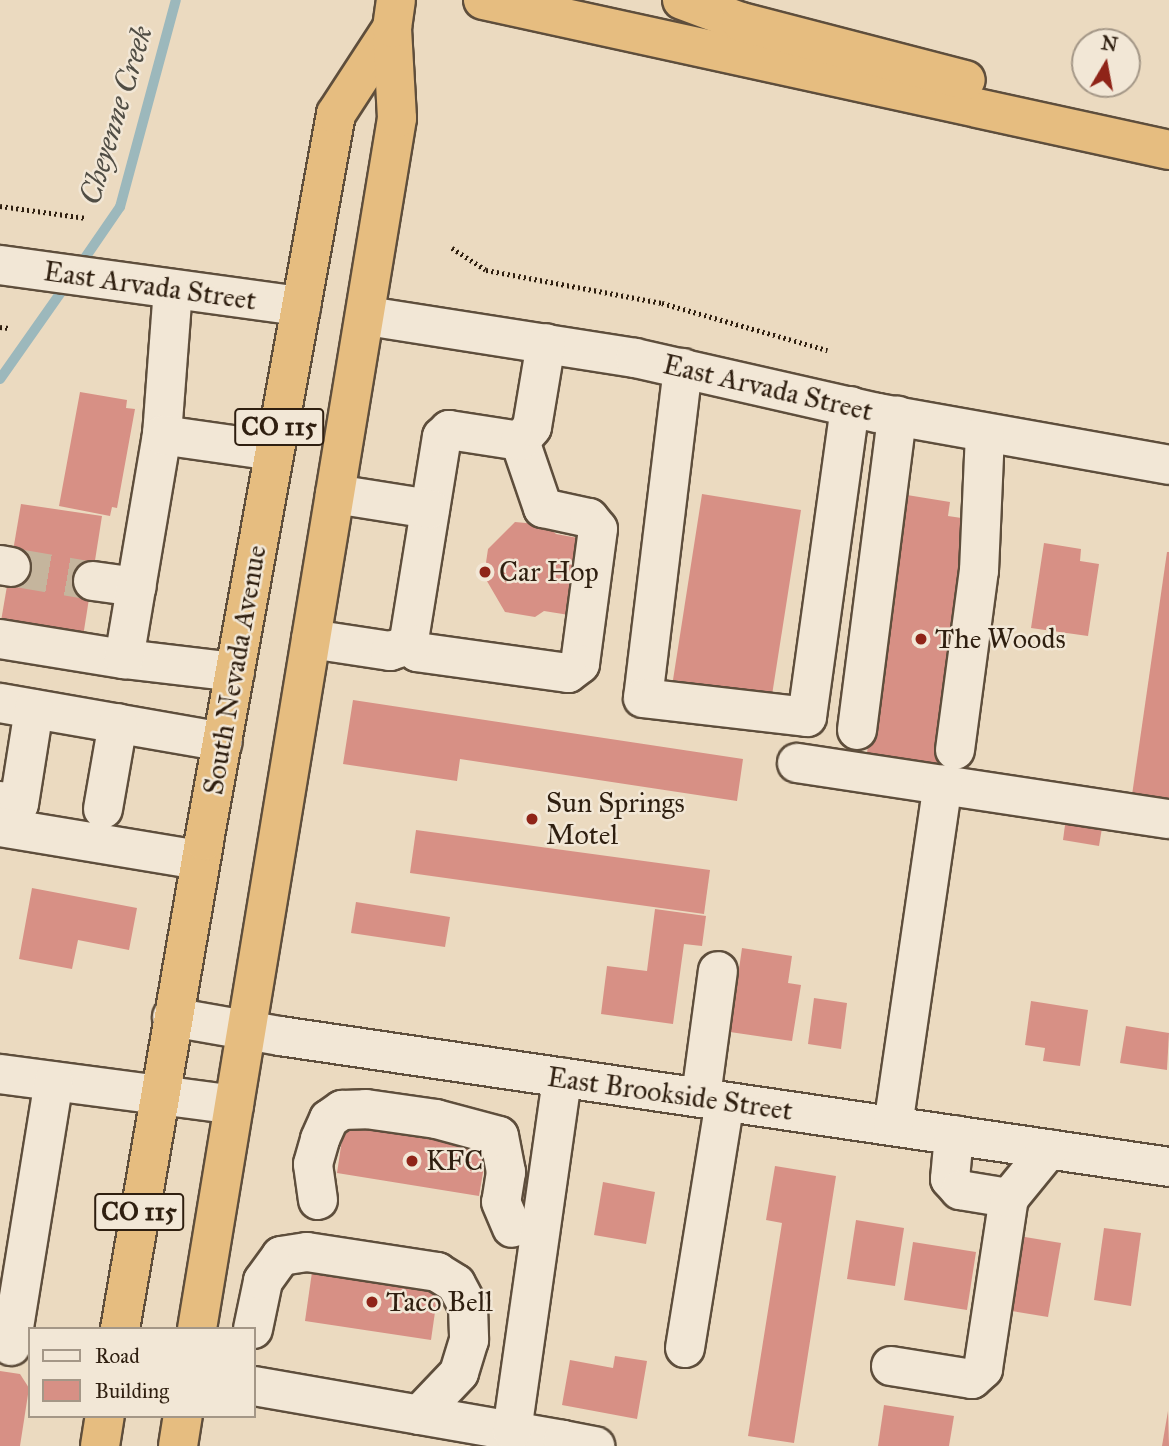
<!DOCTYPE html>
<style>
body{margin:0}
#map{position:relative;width:1169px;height:1446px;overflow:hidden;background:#ebdac0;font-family:"IM FELL Great Primer",serif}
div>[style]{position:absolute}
.stream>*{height:10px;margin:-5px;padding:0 5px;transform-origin:5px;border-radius:5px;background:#9cb8bc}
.building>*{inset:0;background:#d79085}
.minor-tunnel>*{height:38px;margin-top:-19px;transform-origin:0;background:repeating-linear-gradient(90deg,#c5b59d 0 38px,transparent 0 57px)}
.path>*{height:4.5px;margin-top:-2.25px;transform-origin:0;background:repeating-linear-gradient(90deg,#2f1f10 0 2px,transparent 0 5.5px)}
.roads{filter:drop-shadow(2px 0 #5e4e3c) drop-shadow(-2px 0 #5e4e3c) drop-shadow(0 2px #5e4e3c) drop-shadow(0 -2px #5e4e3c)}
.minor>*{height:38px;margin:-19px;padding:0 19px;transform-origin:19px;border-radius:19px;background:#f2e7d6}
.highway>*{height:38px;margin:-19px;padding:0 19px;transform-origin:19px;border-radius:19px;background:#e6bd80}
.dots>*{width:19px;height:19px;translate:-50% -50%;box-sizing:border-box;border:4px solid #f2e7d6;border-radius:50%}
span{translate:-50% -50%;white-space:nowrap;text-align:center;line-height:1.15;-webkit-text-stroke:5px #f2e7d6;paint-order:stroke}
.shield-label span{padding:2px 5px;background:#f2e7d6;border:2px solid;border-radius:5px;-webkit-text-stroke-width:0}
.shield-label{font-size:26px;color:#2f1f10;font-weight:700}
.street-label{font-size:28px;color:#2f1f10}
.poi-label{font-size:28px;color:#2f1f10}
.left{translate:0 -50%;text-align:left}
.water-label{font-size:30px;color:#504d44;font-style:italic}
.legend{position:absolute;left:28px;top:1327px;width:228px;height:91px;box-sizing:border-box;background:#f2e7d6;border:2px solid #a49787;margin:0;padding:9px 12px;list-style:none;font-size:21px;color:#2f1f10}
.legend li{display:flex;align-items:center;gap:14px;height:35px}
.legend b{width:35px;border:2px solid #a49787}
.north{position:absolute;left:1071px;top:28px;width:70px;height:70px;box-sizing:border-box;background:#f2e7d6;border:2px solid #a49787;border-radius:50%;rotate:10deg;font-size:19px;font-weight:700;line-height:28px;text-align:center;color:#2f1f10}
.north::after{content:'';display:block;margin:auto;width:24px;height:32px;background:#8f2418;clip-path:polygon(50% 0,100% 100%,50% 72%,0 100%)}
</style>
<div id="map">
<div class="stream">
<i style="left:78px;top:268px;width:74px;rotate:-55.5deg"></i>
<i style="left:120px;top:207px;width:214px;rotate:-74.9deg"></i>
<i style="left:0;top:379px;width:120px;rotate:-54.9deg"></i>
</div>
<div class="building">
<i style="clip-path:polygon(80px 392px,127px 400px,126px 408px,135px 409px,117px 508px,112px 507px,110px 516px,59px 506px)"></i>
<i style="clip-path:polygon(702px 494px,801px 510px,772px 695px,673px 680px)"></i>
<i style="clip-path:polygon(907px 495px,950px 502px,948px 516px,975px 520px,936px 770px,866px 759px)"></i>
<i style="clip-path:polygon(21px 504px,102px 516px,82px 643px,0 627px)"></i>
<i style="clip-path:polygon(515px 522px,547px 525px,556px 534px,578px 538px,569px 615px,544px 611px,535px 617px,505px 612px,484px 576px,488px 549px)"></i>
<i style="clip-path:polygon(1044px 543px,1081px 549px,1080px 561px,1099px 564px,1088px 636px,1031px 628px)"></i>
<i style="clip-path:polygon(1167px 552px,1169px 552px,1169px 800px,1132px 795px)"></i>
<i style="clip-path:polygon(353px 700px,743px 759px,737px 801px,460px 759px,457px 781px,343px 764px)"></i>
<i style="clip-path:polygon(1067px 810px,1104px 816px,1099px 846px,1063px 840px)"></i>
<i style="clip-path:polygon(416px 830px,710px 870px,704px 914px,410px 873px)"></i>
<i style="clip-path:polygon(32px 888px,137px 908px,129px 950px,78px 940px,72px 969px,19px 959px)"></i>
<i style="clip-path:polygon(356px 902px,450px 917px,445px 947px,351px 933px)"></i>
<i style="clip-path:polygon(655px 909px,706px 916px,702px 946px,684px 944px,673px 1024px,601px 1014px,607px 966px,647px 971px)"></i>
<i style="clip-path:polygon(742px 948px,792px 956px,788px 983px,801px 985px,792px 1041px,730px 1032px)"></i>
<i style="clip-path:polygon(814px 998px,847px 1003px,841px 1049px,808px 1044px)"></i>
<i style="clip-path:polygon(1031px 1001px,1088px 1010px,1080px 1066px,1043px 1061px,1045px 1048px,1025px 1045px)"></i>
<i style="clip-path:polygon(1126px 1026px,1169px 1033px,1167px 1070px,1120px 1063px)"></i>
<i style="clip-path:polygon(391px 1125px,444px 1133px,443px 1142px,487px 1149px,479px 1196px,337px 1173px,344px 1126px,390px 1133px)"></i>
<i style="clip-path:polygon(775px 1166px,836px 1176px,794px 1443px,748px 1436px,782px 1223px,766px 1220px)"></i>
<i style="clip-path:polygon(603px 1182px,655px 1192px,646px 1244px,594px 1235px)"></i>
<i style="clip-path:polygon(856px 1220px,904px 1228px,895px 1286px,847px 1279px)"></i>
<i style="clip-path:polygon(1104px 1228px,1141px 1233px,1131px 1306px,1094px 1300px)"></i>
<i style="clip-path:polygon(1019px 1236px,1061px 1243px,1048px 1317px,1006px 1310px)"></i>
<i style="clip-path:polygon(913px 1242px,976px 1252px,967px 1310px,904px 1300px)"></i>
<i style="clip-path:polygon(313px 1265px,439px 1284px,431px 1340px,305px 1321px)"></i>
<i style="clip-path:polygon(615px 1356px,647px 1361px,637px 1419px,562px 1405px,570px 1360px,613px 1368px)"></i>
<i style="clip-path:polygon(0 1371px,20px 1374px,29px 1388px,20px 1446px,0 1446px)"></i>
<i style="clip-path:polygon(884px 1405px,954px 1416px,949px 1446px,878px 1446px)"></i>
<i style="clip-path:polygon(1168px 1411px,1169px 1446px,1162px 1446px)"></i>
</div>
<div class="minor-tunnel">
<i style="left:11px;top:567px;width:83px;rotate:9.7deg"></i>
</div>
<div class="path">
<i style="left:0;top:206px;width:87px;rotate:7.9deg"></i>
<i style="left:452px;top:248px;width:40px;rotate:32.9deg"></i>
<i style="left:486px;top:270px;width:179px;rotate:10.6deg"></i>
<i style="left:662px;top:303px;width:172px;rotate:15.9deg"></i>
<i style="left:0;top:327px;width:9px;rotate:6deg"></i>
</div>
<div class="roads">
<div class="minor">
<i style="left:0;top:265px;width:304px;rotate:7.8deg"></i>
<i style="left:367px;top:316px;width:271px;rotate:8.9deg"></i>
<i style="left:635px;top:358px;width:249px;rotate:12.8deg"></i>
<i style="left:878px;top:413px;width:296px;rotate:10.1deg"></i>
<i style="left:683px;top:368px;width:332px;rotate:96.9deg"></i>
<i style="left:643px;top:698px;width:165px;rotate:6.6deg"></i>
<i style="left:807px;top:717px;width:314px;rotate:-82.1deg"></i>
<i style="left:162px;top:435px;width:146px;rotate:-85.7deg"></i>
<i style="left:520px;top:441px;width:71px;rotate:71.1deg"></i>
<i style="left:543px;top:508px;width:47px;rotate:12.3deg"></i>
<i style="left:589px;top:518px;width:14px;rotate:51deg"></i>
<i style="left:598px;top:529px;width:136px;rotate:97.6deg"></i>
<i style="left:580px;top:664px;width:15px;rotate:143deg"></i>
<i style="left:568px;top:673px;width:152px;rotate:-172.1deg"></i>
<i style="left:417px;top:652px;width:14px;rotate:-124deg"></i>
<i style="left:409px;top:640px;width:206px;rotate:-80.8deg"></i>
<i style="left:442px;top:437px;width:10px;rotate:-45deg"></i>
<i style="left:449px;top:430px;width:72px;rotate:8.8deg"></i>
<i style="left:520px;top:441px;width:18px;rotate:-49deg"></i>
<i style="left:532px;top:427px;width:85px;rotate:-80.5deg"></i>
<i style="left:335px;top:494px;width:96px;rotate:9deg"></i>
<i style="left:0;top:565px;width:11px;rotate:10deg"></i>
<i style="left:93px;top:581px;width:44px;rotate:7.8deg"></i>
<i style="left:0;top:639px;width:126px;rotate:9.2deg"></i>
<i style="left:311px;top:639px;width:80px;rotate:8.6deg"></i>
<i style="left:390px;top:651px;width:23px;rotate:-18deg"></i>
<i style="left:235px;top:672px;width:112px;rotate:-173.3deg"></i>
<i style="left:124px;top:659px;width:227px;rotate:-80.4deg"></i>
<i style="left:162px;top:435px;width:113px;rotate:8.1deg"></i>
<i style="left:0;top:703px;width:226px;rotate:9.9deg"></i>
<i style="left:857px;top:730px;width:317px;rotate:-82.7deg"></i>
<i style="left:955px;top:750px;width:181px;rotate:-82.4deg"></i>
<i style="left:979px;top:571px;width:138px;rotate:-87.5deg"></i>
<i style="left:797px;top:763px;width:376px;rotate:8.6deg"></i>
<i style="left:0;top:801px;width:19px;rotate:9deg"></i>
<i style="left:19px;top:804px;width:96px;rotate:-81deg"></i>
<i style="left:103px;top:809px;width:87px;rotate:-80.1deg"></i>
<i style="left:0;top:827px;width:203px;rotate:9.4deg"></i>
<i style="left:172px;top:1017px;width:110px;rotate:10deg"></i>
<i style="left:280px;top:1036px;width:899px;rotate:8.38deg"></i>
<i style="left:0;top:1074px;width:236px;rotate:7.5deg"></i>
<i style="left:701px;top:1096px;width:126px;rotate:-82.3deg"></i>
<i style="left:893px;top:1126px;width:345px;rotate:-81.7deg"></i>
<i style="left:954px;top:1135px;width:44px;rotate:95.2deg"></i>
<i style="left:950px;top:1179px;width:15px;rotate:48deg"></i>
<i style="left:960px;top:1190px;width:50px;rotate:9.3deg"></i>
<i style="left:318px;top:1200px;width:36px;rotate:-98deg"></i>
<i style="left:313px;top:1164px;width:26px;rotate:-74deg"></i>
<i style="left:320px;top:1139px;width:22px;rotate:-66deg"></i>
<i style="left:329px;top:1119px;width:16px;rotate:-35deg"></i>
<i style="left:342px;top:1110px;width:24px;rotate:-2deg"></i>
<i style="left:366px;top:1109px;width:71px;rotate:8.1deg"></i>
<i style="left:436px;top:1119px;width:65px;rotate:15.1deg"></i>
<i style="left:499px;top:1136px;width:37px;rotate:79deg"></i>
<i style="left:506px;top:1172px;width:30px;rotate:99deg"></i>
<i style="left:501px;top:1202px;width:28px;rotate:67deg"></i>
<i style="left:253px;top:1329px;width:49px;rotate:-78.2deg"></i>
<i style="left:263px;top:1281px;width:31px;rotate:-54deg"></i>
<i style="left:281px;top:1256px;width:26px;rotate:-9deg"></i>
<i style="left:307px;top:1252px;width:132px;rotate:8.7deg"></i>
<i style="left:437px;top:1272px;width:22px;rotate:32deg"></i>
<i style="left:456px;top:1284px;width:26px;rotate:62deg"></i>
<i style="left:468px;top:1307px;width:33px;rotate:88deg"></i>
<i style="left:469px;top:1340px;width:34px;rotate:107deg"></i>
<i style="left:459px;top:1373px;width:58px;rotate:133.6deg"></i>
<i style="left:11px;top:1346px;width:268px;rotate:-80.8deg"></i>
<i style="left:685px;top:1348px;width:249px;rotate:-80.8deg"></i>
<i style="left:891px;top:1366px;width:82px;rotate:9.1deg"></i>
<i style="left:972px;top:1379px;width:15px;rotate:-42deg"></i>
<i style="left:983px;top:1369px;width:173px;rotate:-81.4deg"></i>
<i style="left:1009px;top:1198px;width:63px;rotate:-50.8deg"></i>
<i style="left:254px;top:1386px;width:314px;rotate:9.9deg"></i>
<i style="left:563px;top:1440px;width:6px;rotate:99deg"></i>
<i style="left:512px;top:1431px;width:357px;rotate:-81.9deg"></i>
<i style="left:563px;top:1440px;width:33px;rotate:11deg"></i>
</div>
<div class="highway">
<i style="left:483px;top:0;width:702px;rotate:12.33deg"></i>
<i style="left:682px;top:0;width:63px;rotate:20.4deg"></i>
<i style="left:741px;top:22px;width:232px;rotate:14.5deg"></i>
<i style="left:120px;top:1329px;width:495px;rotate:-80.2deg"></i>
<i style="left:204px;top:841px;width:739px;rotate:-79.71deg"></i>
<i style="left:336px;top:114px;width:103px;rotate:-56.9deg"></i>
<i style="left:197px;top:1329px;width:1227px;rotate:-80.62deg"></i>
<i style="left:397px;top:118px;width:90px;rotate:-93.2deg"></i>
<i style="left:392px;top:28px;width:28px;rotate:-82deg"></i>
<i style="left:100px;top:1446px;width:30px;rotate:-81deg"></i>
<i style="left:178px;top:1446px;width:30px;rotate:-81deg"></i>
</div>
</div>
<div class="dots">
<i style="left:485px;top:572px;background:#8f2418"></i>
<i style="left:921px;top:639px;background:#8f2418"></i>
<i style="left:532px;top:819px;background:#8f2418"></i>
<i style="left:412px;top:1161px;background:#8f2418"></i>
<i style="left:372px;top:1302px;background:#8f2418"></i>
</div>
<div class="shield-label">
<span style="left:279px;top:427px">CO 115</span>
<span style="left:139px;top:1212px">CO 115</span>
</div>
<div class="street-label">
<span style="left:150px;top:286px;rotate:8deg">East Arvada Street</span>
<span style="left:768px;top:388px;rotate:13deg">East Arvada Street</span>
<span style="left:235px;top:670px;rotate:-80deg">South Nevada Avenue</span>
<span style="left:670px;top:1094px;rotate:8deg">East Brookside Street</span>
</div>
<div class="poi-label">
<span class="left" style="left:499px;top:572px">Car Hop</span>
<span class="left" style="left:935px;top:639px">The Woods</span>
<span class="left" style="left:546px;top:819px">Sun Springs<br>Motel</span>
<span class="left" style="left:426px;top:1161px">KFC</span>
<span class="left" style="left:386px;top:1302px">Taco Bell</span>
</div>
<div class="water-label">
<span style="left:116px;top:115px;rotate:-73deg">Cheyenne Creek</span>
</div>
<ul class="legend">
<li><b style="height:9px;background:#f2e7d6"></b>Road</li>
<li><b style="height:19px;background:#d79085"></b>Building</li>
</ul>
<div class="north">N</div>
</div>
